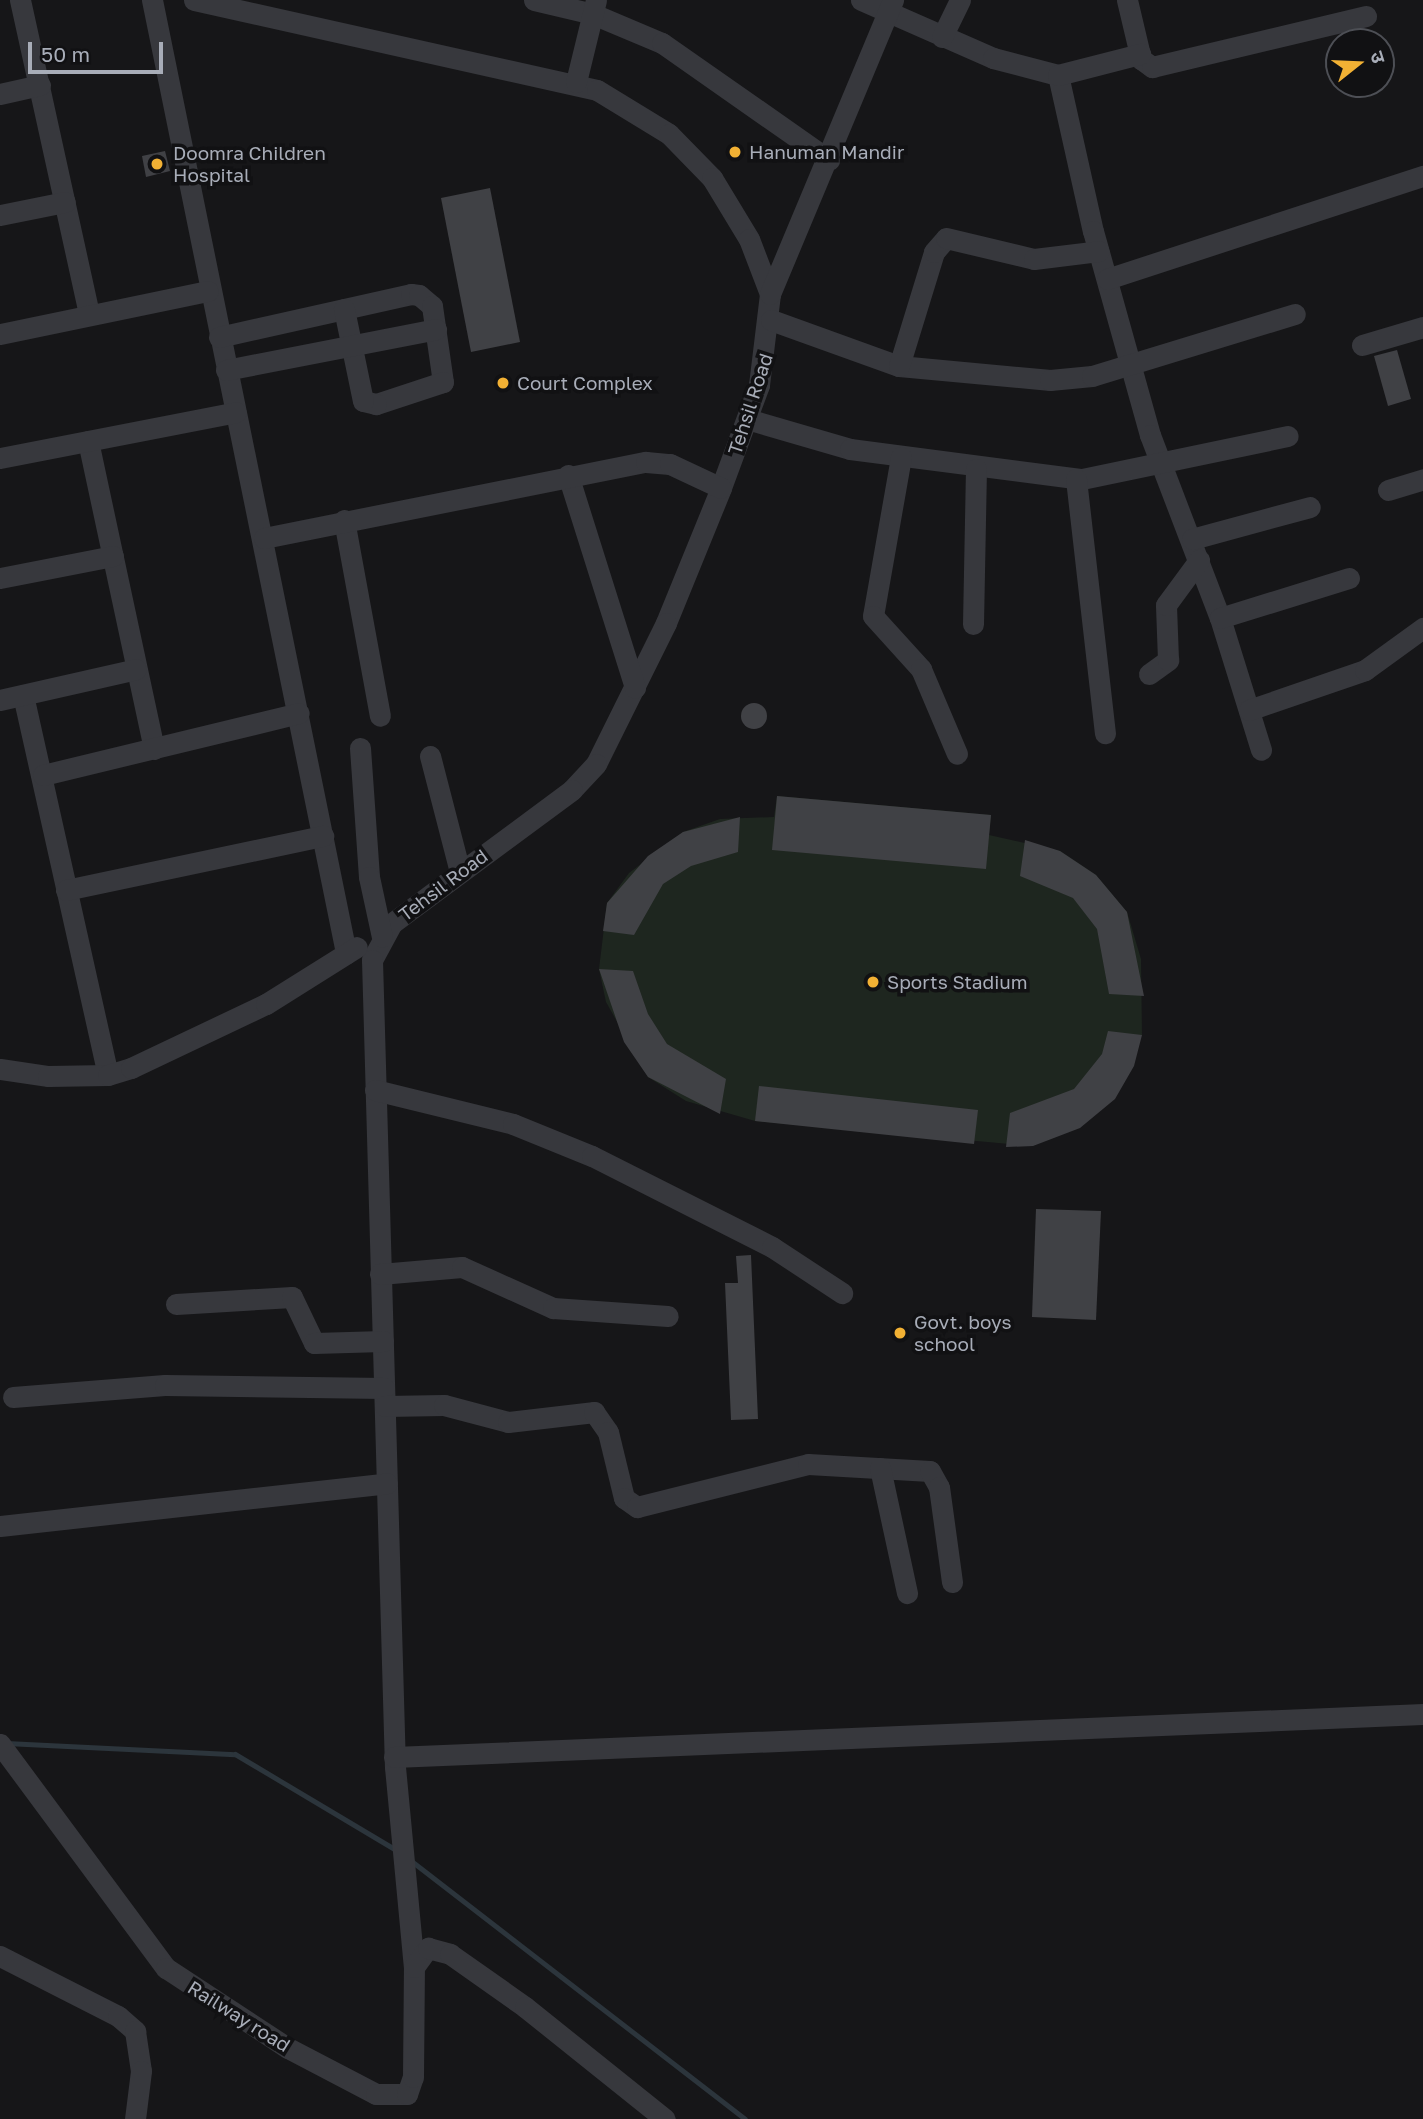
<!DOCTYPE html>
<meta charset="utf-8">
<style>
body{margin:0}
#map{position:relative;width:1423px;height:2119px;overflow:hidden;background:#161618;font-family:"Golos Text","Noto Sans Devanagari",sans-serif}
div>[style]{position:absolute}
.green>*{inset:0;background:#1e261f}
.stream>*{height:5px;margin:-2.5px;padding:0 2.5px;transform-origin:2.5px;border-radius:2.5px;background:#2c353c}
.building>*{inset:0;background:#404145}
.round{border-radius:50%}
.street>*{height:21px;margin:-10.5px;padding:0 10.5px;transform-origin:10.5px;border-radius:10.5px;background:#37383d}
.dots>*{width:19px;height:19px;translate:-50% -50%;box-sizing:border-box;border:4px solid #111113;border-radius:50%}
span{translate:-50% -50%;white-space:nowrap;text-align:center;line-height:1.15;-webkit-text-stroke:7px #111113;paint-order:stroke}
.poi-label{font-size:19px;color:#a8adb8}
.left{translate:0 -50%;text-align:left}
.street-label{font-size:19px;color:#a8adb8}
.north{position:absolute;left:1325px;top:28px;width:70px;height:70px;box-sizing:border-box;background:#111113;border:2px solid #4d4f55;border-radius:50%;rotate:72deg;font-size:19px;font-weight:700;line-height:28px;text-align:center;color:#a8adb8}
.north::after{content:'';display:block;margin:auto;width:24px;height:32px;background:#f2b134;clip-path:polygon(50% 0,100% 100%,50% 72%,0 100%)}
.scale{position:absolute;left:28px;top:42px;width:135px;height:32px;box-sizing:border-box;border:4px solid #a8adb8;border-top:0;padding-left:9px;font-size:21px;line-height:24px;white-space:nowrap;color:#a8adb8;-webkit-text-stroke:5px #111113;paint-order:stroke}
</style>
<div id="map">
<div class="green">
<i style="clip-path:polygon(777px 796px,991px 815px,989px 835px,1060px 851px,1096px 875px,1127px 912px,1141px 959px,1142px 1035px,1033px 1146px,755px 1121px,686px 1101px,648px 1077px,606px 1002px,599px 969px,607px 903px,629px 873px,683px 832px,720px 819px,774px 817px)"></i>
</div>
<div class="stream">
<i style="left:6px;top:1743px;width:229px;rotate:2.8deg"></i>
<i style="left:235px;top:1754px;width:187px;rotate:30.8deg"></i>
<i style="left:410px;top:1860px;width:423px;rotate:37.7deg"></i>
</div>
<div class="building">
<i style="clip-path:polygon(165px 151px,170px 171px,146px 177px,142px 156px)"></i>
<i style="clip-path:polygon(490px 188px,520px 342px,471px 352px,441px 198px)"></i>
<i style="clip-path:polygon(1397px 350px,1411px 399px,1388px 406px,1374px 356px)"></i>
<i class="round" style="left:741px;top:703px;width:26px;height:26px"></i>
<i style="clip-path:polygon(777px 796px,991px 815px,986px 869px,772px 850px)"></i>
<i style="clip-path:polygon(740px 817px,738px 852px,691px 866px,663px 884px,634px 935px,603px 931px,607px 903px,648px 856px,683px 832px)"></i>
<i style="clip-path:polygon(1025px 840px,1060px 851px,1096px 875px,1127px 912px,1144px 996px,1109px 994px,1097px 929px,1073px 898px,1020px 876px)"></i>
<i style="clip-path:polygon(599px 969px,633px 971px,648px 1014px,667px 1044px,726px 1079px,720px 1114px,648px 1077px,624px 1042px)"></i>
<i style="clip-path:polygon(1108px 1031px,1142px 1035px,1134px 1066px,1115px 1099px,1080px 1128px,1033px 1146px,1006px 1147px,1010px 1113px,1074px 1089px,1102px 1054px)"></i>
<i style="clip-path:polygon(759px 1086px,978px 1110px,974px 1144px,755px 1121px)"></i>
<i style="clip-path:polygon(1036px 1209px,1101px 1211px,1096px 1320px,1032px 1317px)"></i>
<i style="clip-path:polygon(751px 1255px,758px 1419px,731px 1420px,725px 1283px,738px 1283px,736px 1256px)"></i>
</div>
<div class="street">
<i style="left:20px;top:0;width:322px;rotate:77.6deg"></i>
<i style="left:152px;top:0;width:973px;rotate:78.49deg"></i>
<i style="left:194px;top:0;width:413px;rotate:12.6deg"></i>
<i style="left:597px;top:90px;width:84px;rotate:31.4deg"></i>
<i style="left:669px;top:134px;width:62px;rotate:45.7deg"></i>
<i style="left:712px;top:178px;width:71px;rotate:58.8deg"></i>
<i style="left:749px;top:239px;width:59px;rotate:69.1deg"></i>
<i style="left:770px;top:294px;width:92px;rotate:96.9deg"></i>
<i style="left:759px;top:385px;width:110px;rotate:110.3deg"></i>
<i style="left:721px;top:488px;width:146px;rotate:112.2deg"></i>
<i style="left:666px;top:623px;width:157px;rotate:116.4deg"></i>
<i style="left:596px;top:764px;width:35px;rotate:133deg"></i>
<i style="left:572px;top:790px;width:224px;rotate:143.5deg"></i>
<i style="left:392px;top:923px;width:42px;rotate:118.4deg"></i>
<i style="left:372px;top:960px;width:807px;rotate:88.37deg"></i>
<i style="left:395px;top:1767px;width:201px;rotate:84.6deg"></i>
<i style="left:534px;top:0;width:61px;rotate:13.3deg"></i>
<i style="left:593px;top:14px;width:75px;rotate:22.8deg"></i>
<i style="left:662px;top:43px;width:204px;rotate:35deg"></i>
<i style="left:861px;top:0;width:144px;rotate:23.7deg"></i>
<i style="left:993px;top:58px;width:67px;rotate:14.7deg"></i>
<i style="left:1058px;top:75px;width:160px;rotate:77.4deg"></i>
<i style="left:1093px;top:231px;width:212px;rotate:74.4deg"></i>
<i style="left:1150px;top:435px;width:196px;rotate:69.1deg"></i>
<i style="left:1220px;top:618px;width:138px;rotate:72.7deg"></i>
<i style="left:1127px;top:0;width:61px;rotate:76.7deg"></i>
<i style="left:1141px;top:59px;width:14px;rotate:36deg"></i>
<i style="left:1152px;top:67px;width:220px;rotate:-13.4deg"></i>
<i style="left:942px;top:37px;width:41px;rotate:-64.1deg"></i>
<i style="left:1058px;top:75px;width:85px;rotate:-14.4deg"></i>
<i style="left:576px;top:82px;width:84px;rotate:-76.3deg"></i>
<i style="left:0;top:94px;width:41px;rotate:-12.7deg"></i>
<i style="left:0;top:215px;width:66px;rotate:-11.3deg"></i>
<i style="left:1107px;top:279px;width:332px;rotate:-18.1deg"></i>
<i style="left:770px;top:294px;width:319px;rotate:-67.3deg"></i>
<i style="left:771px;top:320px;width:136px;rotate:19.8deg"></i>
<i style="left:899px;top:366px;width:152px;rotate:5.3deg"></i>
<i style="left:1050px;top:380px;width:42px;rotate:-5.4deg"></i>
<i style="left:1092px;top:376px;width:212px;rotate:-17deg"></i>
<i style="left:0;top:334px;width:212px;rotate:-11.7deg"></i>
<i style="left:219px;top:337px;width:197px;rotate:-12.6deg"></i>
<i style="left:411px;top:294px;width:8px;rotate:7deg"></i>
<i style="left:419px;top:295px;width:17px;rotate:40deg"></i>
<i style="left:432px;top:306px;width:77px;rotate:81.8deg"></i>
<i style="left:443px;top:382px;width:71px;rotate:161.8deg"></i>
<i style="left:376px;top:404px;width:13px;rotate:-167deg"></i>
<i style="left:363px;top:401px;width:94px;rotate:-101.7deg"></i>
<i style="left:1362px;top:345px;width:64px;rotate:-16.4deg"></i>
<i style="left:899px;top:366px;width:119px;rotate:-72.9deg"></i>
<i style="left:934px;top:252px;width:18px;rotate:-49deg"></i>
<i style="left:946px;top:238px;width:90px;rotate:13.4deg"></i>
<i style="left:1034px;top:259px;width:65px;rotate:-7deg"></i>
<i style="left:226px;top:370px;width:214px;rotate:-11deg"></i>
<i style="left:747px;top:419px;width:107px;rotate:16.2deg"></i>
<i style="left:850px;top:449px;width:234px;rotate:7.4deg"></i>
<i style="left:1082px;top:479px;width:210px;rotate:-11.8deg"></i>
<i style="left:88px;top:441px;width:315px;rotate:77.9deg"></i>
<i style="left:901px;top:457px;width:161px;rotate:100deg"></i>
<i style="left:873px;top:616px;width:72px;rotate:47.8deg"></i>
<i style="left:921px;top:669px;width:92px;rotate:67deg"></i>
<i style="left:0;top:458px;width:240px;rotate:-11deg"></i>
<i style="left:568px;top:475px;width:223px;rotate:72.5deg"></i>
<i style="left:1076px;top:479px;width:256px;rotate:83.5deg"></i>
<i style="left:1388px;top:490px;width:37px;rotate:-17deg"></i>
<i style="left:344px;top:520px;width:199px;rotate:79.6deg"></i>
<i style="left:264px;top:538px;width:389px;rotate:-11.3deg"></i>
<i style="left:646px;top:462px;width:24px;rotate:5deg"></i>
<i style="left:670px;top:464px;width:56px;rotate:25.2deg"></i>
<i style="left:1192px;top:539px;width:122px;rotate:-15.2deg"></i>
<i style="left:0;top:578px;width:115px;rotate:-11deg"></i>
<i style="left:1220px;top:618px;width:135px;rotate:-17.2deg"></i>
<i style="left:973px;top:624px;width:155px;rotate:-88.9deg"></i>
<i style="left:1149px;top:674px;width:24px;rotate:-36deg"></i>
<i style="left:1168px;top:660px;width:55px;rotate:-92.1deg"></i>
<i style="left:1166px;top:605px;width:56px;rotate:-53.7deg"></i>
<i style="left:23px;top:695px;width:389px;rotate:77.4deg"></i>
<i style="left:0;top:700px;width:139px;rotate:-12.8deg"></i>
<i style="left:1249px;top:710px;width:123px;rotate:-19deg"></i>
<i style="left:1365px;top:670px;width:72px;rotate:-35.9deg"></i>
<i style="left:360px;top:748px;width:129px;rotate:86deg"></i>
<i style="left:369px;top:877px;width:61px;rotate:77.8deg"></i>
<i style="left:430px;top:756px;width:120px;rotate:75.5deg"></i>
<i style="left:43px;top:775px;width:263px;rotate:-13.6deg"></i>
<i style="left:66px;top:890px;width:263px;rotate:-11.9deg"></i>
<i style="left:0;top:1069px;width:49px;rotate:8.3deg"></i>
<i style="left:48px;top:1076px;width:60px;rotate:-1deg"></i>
<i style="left:108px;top:1075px;width:24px;rotate:-17deg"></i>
<i style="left:131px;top:1068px;width:149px;rotate:-25.4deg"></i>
<i style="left:266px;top:1004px;width:107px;rotate:-32.1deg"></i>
<i style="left:375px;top:1090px;width:142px;rotate:13.8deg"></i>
<i style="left:513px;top:1124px;width:85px;rotate:22.1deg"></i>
<i style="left:592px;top:1156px;width:202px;rotate:26.8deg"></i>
<i style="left:772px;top:1247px;width:84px;rotate:33.3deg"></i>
<i style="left:380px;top:1274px;width:82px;rotate:-4.9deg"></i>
<i style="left:462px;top:1267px;width:100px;rotate:24.3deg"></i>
<i style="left:553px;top:1308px;width:115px;rotate:4deg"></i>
<i style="left:176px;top:1304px;width:116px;rotate:-3.5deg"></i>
<i style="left:292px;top:1297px;width:51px;rotate:64.4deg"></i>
<i style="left:314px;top:1343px;width:69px;rotate:-1.7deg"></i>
<i style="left:13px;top:1397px;width:152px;rotate:-4.5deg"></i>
<i style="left:165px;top:1385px;width:219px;rotate:0.8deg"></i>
<i style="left:385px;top:1406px;width:59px;rotate:-1deg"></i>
<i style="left:444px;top:1405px;width:66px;rotate:14.9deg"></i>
<i style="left:508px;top:1422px;width:87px;rotate:-6.6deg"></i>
<i style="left:594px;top:1412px;width:24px;rotate:55deg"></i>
<i style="left:608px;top:1432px;width:68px;rotate:76.4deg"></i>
<i style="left:624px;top:1498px;width:16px;rotate:35deg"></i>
<i style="left:637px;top:1507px;width:176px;rotate:-14.1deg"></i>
<i style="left:808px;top:1464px;width:122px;rotate:3.3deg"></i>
<i style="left:930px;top:1471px;width:18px;rotate:61deg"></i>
<i style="left:939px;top:1487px;width:96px;rotate:82.2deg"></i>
<i style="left:880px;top:1468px;width:128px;rotate:77.8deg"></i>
<i style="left:0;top:1526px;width:389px;rotate:-6.3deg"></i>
<i style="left:0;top:1744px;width:279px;rotate:53.5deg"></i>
<i style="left:166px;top:1968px;width:146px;rotate:33.3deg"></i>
<i style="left:288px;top:2048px;width:99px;rotate:27.6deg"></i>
<i style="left:376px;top:2094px;width:31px"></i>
<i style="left:407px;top:2094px;width:18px;rotate:-71deg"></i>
<i style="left:413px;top:2077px;width:110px;rotate:-89.5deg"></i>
<i style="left:414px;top:1967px;width:24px;rotate:-54deg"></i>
<i style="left:428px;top:1948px;width:23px;rotate:15deg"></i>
<i style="left:450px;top:1954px;width:92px;rotate:35.2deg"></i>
<i style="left:525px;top:2007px;width:179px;rotate:38.7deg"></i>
<i style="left:394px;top:1757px;width:1030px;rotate:-2.39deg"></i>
<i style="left:0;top:1956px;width:132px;rotate:27deg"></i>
<i style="left:118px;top:2016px;width:23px;rotate:41deg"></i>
<i style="left:135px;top:2031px;width:40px;rotate:81.5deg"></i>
<i style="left:141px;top:2071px;width:48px;rotate:97.1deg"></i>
</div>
<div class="dots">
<i style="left:735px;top:152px;background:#f2b134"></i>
<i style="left:157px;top:164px;background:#f2b134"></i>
<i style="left:503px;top:383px;background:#f2b134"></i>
<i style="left:873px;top:982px;background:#f2b134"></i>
<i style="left:900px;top:1333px;background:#f2b134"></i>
</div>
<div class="poi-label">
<span class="left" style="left:749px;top:152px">Hanuman Mandir</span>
<span class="left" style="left:173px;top:164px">Doomra Children<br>Hospital</span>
<span class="left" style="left:517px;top:383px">Court Complex</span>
<span class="left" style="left:887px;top:982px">Sports Stadium</span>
<span class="left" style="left:914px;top:1333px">Govt. boys<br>school</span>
</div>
<div class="street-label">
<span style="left:750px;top:404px;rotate:-72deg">Tehsil Road</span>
<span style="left:443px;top:885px;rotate:-37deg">Tehsil Road</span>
<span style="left:239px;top:2016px;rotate:32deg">Railway road</span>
</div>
<div class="north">उ</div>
<div class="scale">50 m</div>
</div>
